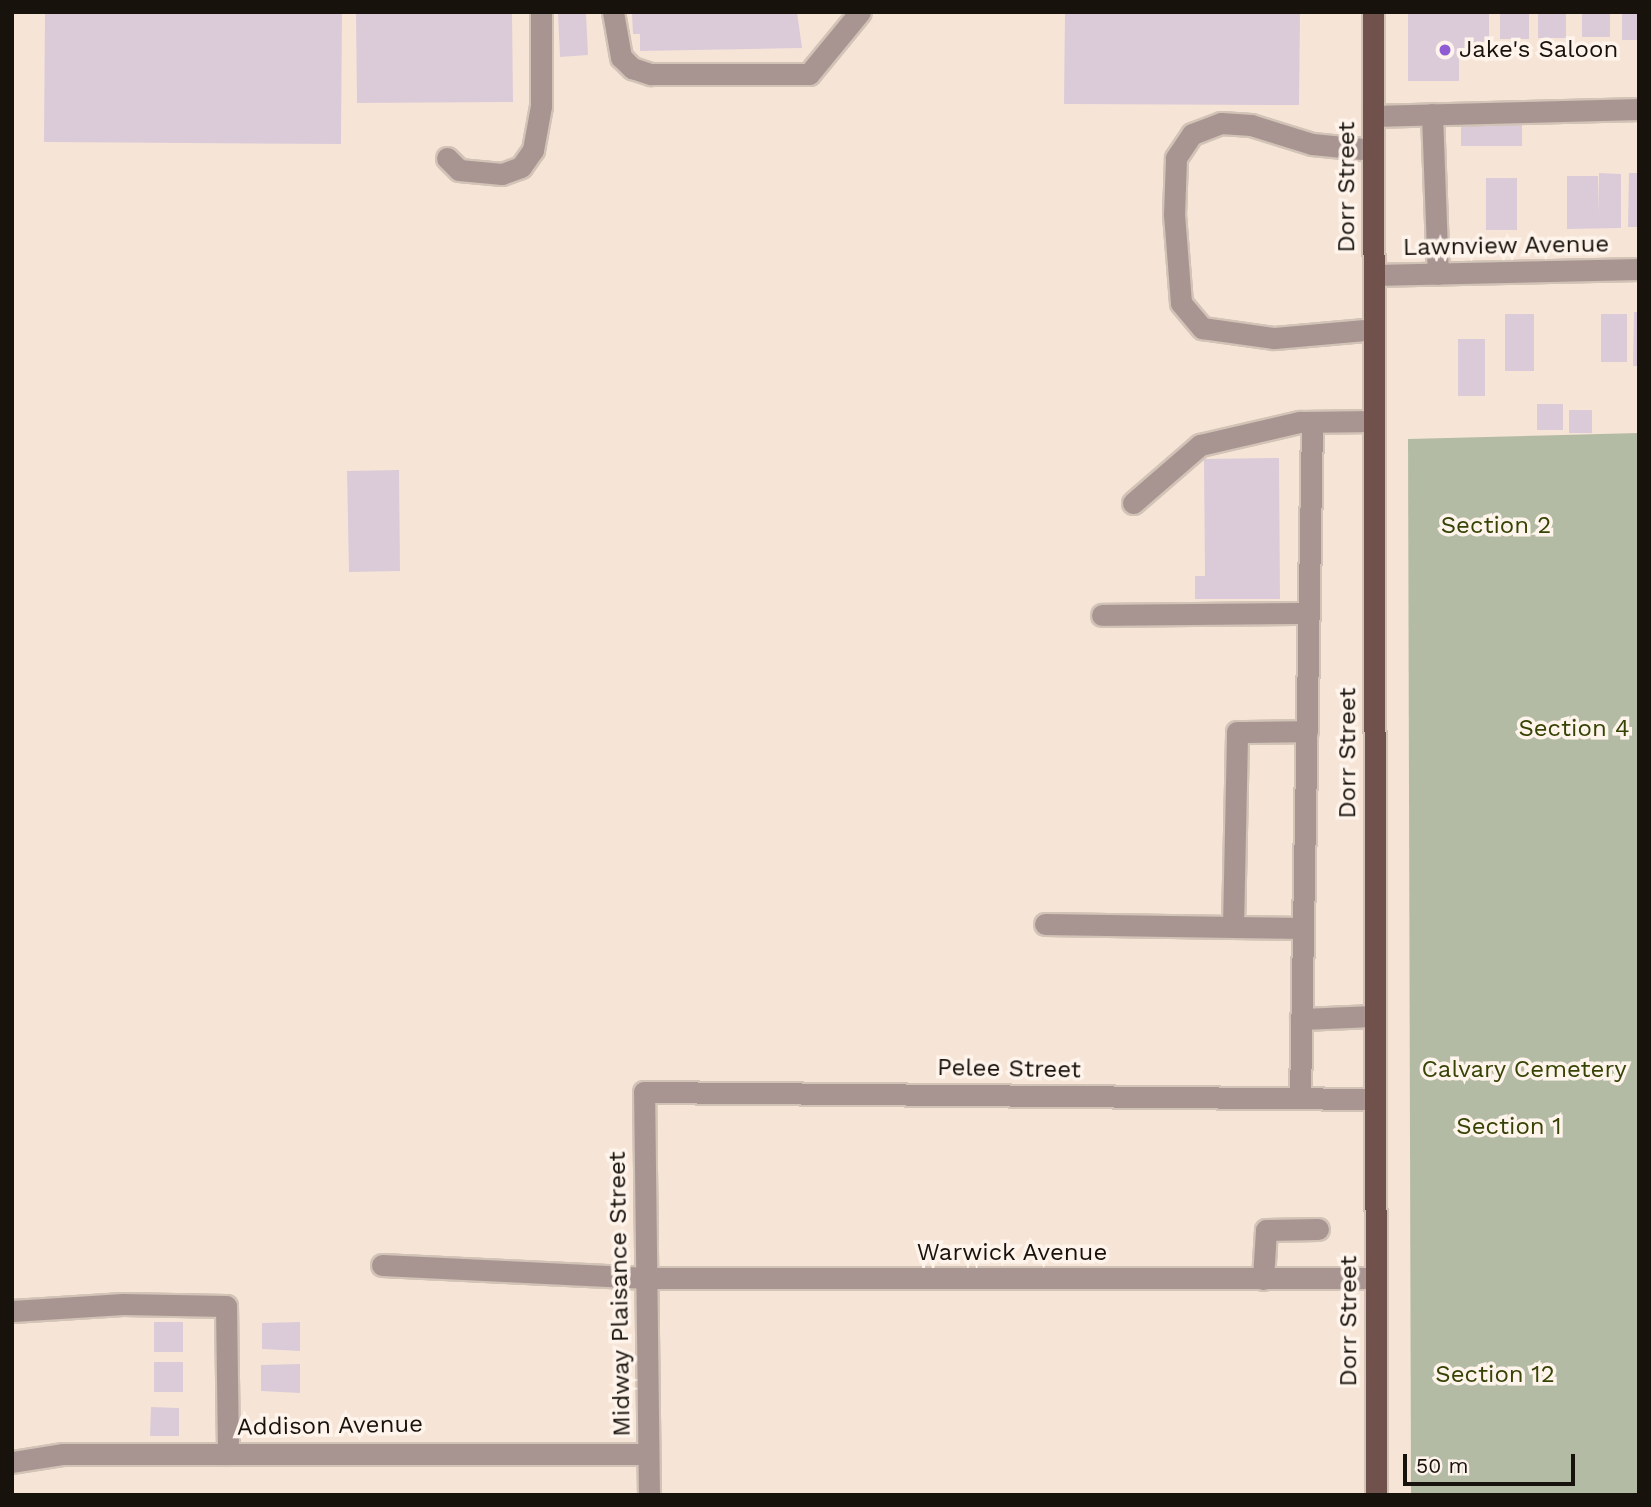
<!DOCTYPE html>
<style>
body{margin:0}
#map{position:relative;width:1651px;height:1507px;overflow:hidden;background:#f6e5d7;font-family:"Work Sans",sans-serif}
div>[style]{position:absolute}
.green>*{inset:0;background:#b4bba5}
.building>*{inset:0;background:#dbcbd9}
.roads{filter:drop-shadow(2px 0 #d2c3b7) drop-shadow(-2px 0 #d2c3b7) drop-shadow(0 2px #d2c3b7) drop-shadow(0 -2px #d2c3b7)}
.minor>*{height:21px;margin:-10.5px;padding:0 10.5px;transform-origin:10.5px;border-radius:10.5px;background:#a89592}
.major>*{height:21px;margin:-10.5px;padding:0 10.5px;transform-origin:10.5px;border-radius:10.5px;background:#71514c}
.dots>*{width:19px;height:19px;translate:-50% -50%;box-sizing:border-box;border:4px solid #fef4eb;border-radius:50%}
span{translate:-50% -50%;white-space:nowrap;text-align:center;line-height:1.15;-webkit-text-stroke:7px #fef4eb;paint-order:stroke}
.poi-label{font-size:24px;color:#18120d}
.left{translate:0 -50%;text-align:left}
.street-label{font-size:24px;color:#18120d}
.park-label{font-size:24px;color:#354305}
.frame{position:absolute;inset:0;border:14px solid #18120d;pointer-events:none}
.scale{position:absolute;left:1403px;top:1454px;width:172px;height:32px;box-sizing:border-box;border:4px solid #18120d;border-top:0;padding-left:9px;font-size:21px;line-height:24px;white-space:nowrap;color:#18120d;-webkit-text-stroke:5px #fef4eb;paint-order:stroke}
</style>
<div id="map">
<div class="green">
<i style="clip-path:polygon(1639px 433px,1639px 1495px,1411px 1495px,1408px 439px)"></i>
</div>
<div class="building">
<i style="clip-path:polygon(45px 12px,342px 12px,341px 144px,44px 142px)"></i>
<i style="clip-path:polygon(356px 12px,512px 12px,513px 102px,357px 103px)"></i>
<i style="clip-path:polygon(632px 12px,797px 12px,802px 48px,640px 51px,640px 34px,633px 34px)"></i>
<i style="clip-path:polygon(1065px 12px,1300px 12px,1299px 105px,1064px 104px)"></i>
<i style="clip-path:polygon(1408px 12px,1489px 12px,1489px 42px,1482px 42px,1482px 58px,1459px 58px,1459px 81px,1408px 81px)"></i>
<i style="clip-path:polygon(1500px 12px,1529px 12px,1529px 39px,1500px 39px)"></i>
<i style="clip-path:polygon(1538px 12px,1566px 12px,1566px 38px,1538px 38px)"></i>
<i style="clip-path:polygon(1582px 12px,1610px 12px,1610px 37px,1582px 37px)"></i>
<i style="clip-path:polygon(1622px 12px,1639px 12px,1639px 40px,1622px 40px)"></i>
<i style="clip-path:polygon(586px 13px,588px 55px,560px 57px,558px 14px)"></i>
<i style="clip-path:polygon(1461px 123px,1522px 123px,1522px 146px,1461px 146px)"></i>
<i style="clip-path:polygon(1599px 173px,1621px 174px,1621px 228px,1567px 229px,1567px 176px,1598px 176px,1599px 214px)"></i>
<i style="clip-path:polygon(1629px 173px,1639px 173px,1639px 227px,1628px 227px)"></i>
<i style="clip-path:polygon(1486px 178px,1517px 178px,1517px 230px,1486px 230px)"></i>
<i style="clip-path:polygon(1634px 312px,1639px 312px,1639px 366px,1633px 366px)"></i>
<i style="clip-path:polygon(1505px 314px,1534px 314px,1534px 371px,1505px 371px)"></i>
<i style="clip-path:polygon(1601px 314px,1627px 314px,1627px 362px,1601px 362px)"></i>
<i style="clip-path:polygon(1458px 339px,1485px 339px,1485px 396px,1458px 396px)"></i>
<i style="clip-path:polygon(1537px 404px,1563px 404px,1563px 430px,1537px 430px)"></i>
<i style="clip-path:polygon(1569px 410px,1592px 410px,1592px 433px,1569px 433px)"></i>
<i style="clip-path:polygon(1279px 458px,1280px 599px,1195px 599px,1195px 576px,1205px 576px,1204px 459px)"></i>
<i style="clip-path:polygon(399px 470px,400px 571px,349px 572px,347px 471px)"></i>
<i style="clip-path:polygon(154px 1322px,183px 1322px,183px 1352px,154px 1352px)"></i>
<i style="clip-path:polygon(300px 1322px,300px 1351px,262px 1349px,262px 1323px)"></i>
<i style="clip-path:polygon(154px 1362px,183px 1362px,183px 1392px,154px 1392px)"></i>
<i style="clip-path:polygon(300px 1364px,300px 1393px,261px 1391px,261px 1365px)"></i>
<i style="clip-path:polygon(151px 1407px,179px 1408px,179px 1436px,150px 1436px)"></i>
</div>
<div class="roads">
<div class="minor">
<i style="left:613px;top:12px;width:46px;rotate:79.9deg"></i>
<i style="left:621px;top:57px;width:16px;rotate:45deg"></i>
<i style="left:632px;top:68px;width:20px;rotate:18deg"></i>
<i style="left:651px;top:74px;width:158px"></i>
<i style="left:809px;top:74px;width:80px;rotate:-50.6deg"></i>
<i style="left:1432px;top:114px;width:160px;rotate:87.9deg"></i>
<i style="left:1373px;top:116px;width:266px;rotate:-1.5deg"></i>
<i style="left:1373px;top:150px;width:61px;rotate:-174.4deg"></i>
<i style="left:1312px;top:144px;width:64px;rotate:-162.7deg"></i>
<i style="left:1251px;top:125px;width:30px;rotate:-176deg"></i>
<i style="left:1221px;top:123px;width:31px;rotate:159deg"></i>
<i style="left:1192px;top:134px;width:29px;rotate:124deg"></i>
<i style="left:1176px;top:158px;width:56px;rotate:92deg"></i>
<i style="left:1174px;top:214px;width:89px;rotate:85.5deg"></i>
<i style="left:1181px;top:303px;width:33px;rotate:50deg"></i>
<i style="left:1202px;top:328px;width:73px;rotate:7.9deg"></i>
<i style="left:1274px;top:338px;width:100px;rotate:-5.1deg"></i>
<i style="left:447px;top:158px;width:17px;rotate:45deg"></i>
<i style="left:459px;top:170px;width:43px;rotate:5.3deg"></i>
<i style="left:502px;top:174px;width:20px;rotate:-20deg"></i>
<i style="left:521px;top:167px;width:21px;rotate:-55deg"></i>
<i style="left:533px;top:150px;width:45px;rotate:-79.7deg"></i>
<i style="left:541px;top:106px;width:94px;rotate:-90deg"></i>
<i style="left:1374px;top:275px;width:265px;rotate:-1.3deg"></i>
<i style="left:1133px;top:503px;width:89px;rotate:-40.9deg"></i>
<i style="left:1200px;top:445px;width:103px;rotate:-13deg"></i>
<i style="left:1300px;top:422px;width:74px;rotate:-0.8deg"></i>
<i style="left:1102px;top:615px;width:207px;rotate:-0.6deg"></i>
<i style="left:1045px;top:924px;width:188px;rotate:0.9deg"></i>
<i style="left:1303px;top:928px;width:70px;rotate:-179.2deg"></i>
<i style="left:1233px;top:927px;width:195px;rotate:-88.8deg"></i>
<i style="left:1237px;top:732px;width:70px;rotate:-0.8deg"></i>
<i style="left:1301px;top:1019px;width:73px;rotate:-2.4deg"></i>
<i style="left:1300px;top:1098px;width:676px;rotate:-88.98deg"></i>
<i style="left:382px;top:1265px;width:266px;rotate:2.8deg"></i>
<i style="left:648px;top:1278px;width:727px"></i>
<i style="left:1263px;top:1279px;width:49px;rotate:-86.5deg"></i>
<i style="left:1266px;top:1230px;width:52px;rotate:-1.1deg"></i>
<i style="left:12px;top:1311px;width:111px;rotate:-3.6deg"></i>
<i style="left:123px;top:1304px;width:103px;rotate:1.1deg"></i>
<i style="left:226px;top:1306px;width:148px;rotate:89.2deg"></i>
<i style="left:12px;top:1462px;width:52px;rotate:-8.9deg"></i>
<i style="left:63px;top:1454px;width:585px"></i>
<i style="left:649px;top:1495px;width:403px;rotate:-90.7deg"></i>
<i style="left:644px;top:1092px;width:730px;rotate:0.55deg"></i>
</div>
<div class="major">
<i style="left:1373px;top:12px;width:1483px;rotate:89.88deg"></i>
</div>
</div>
<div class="dots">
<i style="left:1445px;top:50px;background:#905cd4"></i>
</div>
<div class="poi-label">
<span class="left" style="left:1459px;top:50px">Jake's Saloon</span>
</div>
<div class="street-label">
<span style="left:1347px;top:187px;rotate:-90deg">Dorr Street</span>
<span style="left:1506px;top:246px;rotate:-1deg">Lawnview Avenue</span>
<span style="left:1348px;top:753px;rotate:-90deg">Dorr Street</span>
<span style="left:1009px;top:1069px;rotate:1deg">Pelee Street</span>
<span style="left:1012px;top:1253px">Warwick Avenue</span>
<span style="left:620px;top:1294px;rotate:-91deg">Midway Plaisance Street</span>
<span style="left:1349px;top:1321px;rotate:-90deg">Dorr Street</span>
<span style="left:330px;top:1426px;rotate:-1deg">Addison Avenue</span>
</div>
<div class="park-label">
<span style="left:1496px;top:526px">Section 2</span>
<span style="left:1574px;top:729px">Section 4</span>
<span style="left:1524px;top:1070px">Calvary Cemetery</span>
<span style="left:1509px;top:1127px">Section 1</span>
<span style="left:1495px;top:1375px">Section 12</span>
</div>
<div class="frame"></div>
<div class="scale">50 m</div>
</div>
